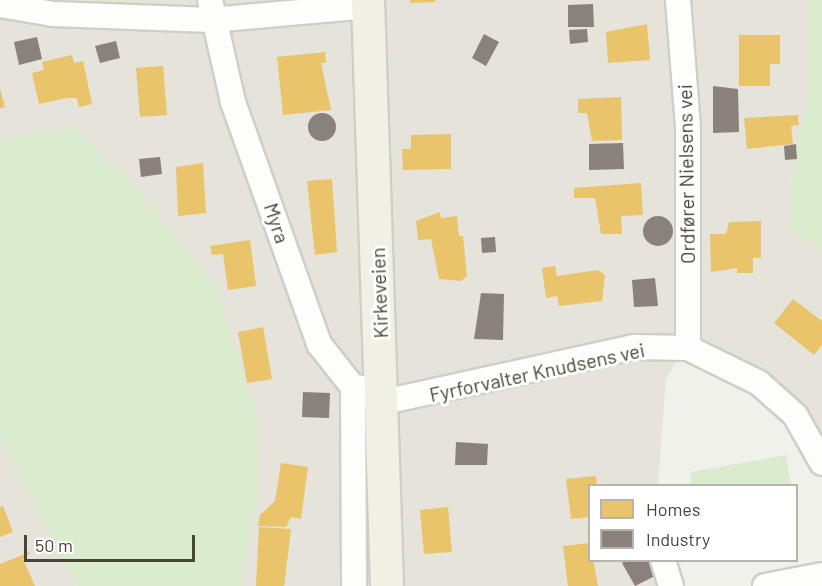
<!DOCTYPE html>
<meta charset="utf-8">
<style>
body{margin:0}
#map{position:relative;width:822px;height:586px;overflow:hidden;background:#f1f1ec;font-family:Barlow,sans-serif}
div>[style]{position:absolute}
.residential>*{inset:0;background:#e5e3da}
.green>*{inset:0;background:#daebce}
.homes>*{inset:0;background:#e9c46a}
.industry>*{inset:0;background:#8a817c}
.round{border-radius:50%}
.roads{filter:drop-shadow(2px 0 #cfcfc9) drop-shadow(-2px 0 #cfcfc9) drop-shadow(0 2px #cfcfc9) drop-shadow(0 -2px #cfcfc9)}
.minor>*{height:24px;margin:-12px;padding:0 12px;transform-origin:12px;border-radius:12px;background:#fdfdfc}
.major>*{height:32px;margin:-16px;padding:0 16px;transform-origin:16px;border-radius:16px;background:#f1f0e5}
span{translate:-50% -50%;white-space:nowrap;text-align:center;line-height:1.15;-webkit-text-stroke:6px #fff;paint-order:stroke}
.street-label{font-size:20px;color:#474438}
.legend{position:absolute;left:588px;top:484px;width:210px;height:78px;box-sizing:border-box;background:#fff;border:2px solid #b5b4af;margin:0;padding:8px 10px;list-style:none;font-size:18px;color:#474438}
.legend li{display:flex;align-items:center;gap:12px;height:30px}
.legend b{width:30px;border:2px solid #b5b4af}
.scale{position:absolute;left:24px;top:535px;width:171px;height:27px;box-sizing:border-box;border:3px solid #474438;border-top:0;padding-left:8px;font-size:18px;line-height:21px;white-space:nowrap;color:#474438;-webkit-text-stroke:4px #fff;paint-order:stroke}
</style>
<div id="map">
<div class="residential">
<i style="clip-path:polygon(136px 0,809px 0,809px 92px,792px 175px,789px 226px,822px 251px,822px 475px,776px 391px,693px 337px,666px 378px,658px 485px,590px 486px,590px 560px,664px 561px,668px 586px,241px 586px,258px 493px,216px 287px,129px 180px,71px 126px,0 140px,0 15px,136px 5px)"></i>
<i style="clip-path:polygon(0 438px,13px 456px,76px 586px,0 586px)"></i>
</div>
<div class="green">
<i style="clip-path:polygon(0 0,136px 0,135px 5px)"></i>
<i style="clip-path:polygon(809px 0,822px 0,822px 251px,789px 226px,792px 175px,809px 92px)"></i>
<i style="clip-path:polygon(71px 126px,129px 180px,216px 287px,257px 417px,258px 493px,241px 586px,76px 586px,0 438px,0 140px)"></i>
<i style="clip-path:polygon(786px 455px,791px 485px,692px 485px,690px 472px)"></i>
</div>
<div class="homes">
<i style="clip-path:polygon(410px 0,435px 0,435px 2px,410px 3px)"></i>
<i style="clip-path:polygon(647px 24px,650px 60px,608px 63px,606px 32px)"></i>
<i style="clip-path:polygon(739px 35px,780px 35px,780px 64px,770px 64px,770px 86px,739px 86px)"></i>
<i style="clip-path:polygon(325px 52px,326px 63px,321px 63px,331px 110px,283px 115px,277px 57px)"></i>
<i style="clip-path:polygon(72px 55px,74px 63px,83px 61px,92px 104px,79px 107px,77px 98px,67px 98px,39px 104px,32px 73px,44px 70px,42px 62px)"></i>
<i style="clip-path:polygon(163px 66px,167px 115px,140px 117px,136px 68px)"></i>
<i style="clip-path:polygon(0 89px,5px 107px,0 108px)"></i>
<i style="clip-path:polygon(621px 97px,622px 140px,592px 141px,587px 113px,578px 113px,578px 99px)"></i>
<i style="clip-path:polygon(798px 115px,799px 125px,791px 126px,793px 144px,747px 149px,744px 118px)"></i>
<i style="clip-path:polygon(451px 134px,451px 169px,403px 170px,402px 149px,411px 149px,411px 135px)"></i>
<i style="clip-path:polygon(203px 163px,206px 213px,178px 216px,176px 167px)"></i>
<i style="clip-path:polygon(332px 179px,337px 252px,315px 255px,307px 181px)"></i>
<i style="clip-path:polygon(641px 183px,643px 215px,621px 216px,622px 234px,601px 234px,595px 198px,574px 198px,574px 188px)"></i>
<i style="clip-path:polygon(440px 212px,441px 218px,457px 216px,459px 236px,463px 236px,467px 276px,461px 281px,439px 279px,431px 239px,418px 240px,416px 221px)"></i>
<i style="clip-path:polygon(761px 221px,761px 258px,753px 258px,753px 273px,737px 273px,737px 268px,711px 272px,710px 234px,726px 234px,729px 222px)"></i>
<i style="clip-path:polygon(250px 240px,256px 286px,228px 290px,223px 254px,212px 255px,210px 246px)"></i>
<i style="clip-path:polygon(555px 266px,557px 276px,598px 270px,605px 275px,602px 301px,559px 306px,557px 296px,546px 298px,542px 268px)"></i>
<i style="clip-path:polygon(793px 299px,822px 321px,822px 345px,814px 355px,774px 323px)"></i>
<i style="clip-path:polygon(263px 327px,272px 379px,247px 383px,238px 332px)"></i>
<i style="clip-path:polygon(281px 463px,308px 467px,301px 519px,291px 517px,286px 527px,258px 526px,260px 515px,275px 501px)"></i>
<i style="clip-path:polygon(596px 476px,597px 486px,590px 486px,590px 517px,571px 519px,566px 479px)"></i>
<i style="clip-path:polygon(3px 506px,13px 532px,0 537px,0 507px)"></i>
<i style="clip-path:polygon(448px 507px,452px 552px,424px 554px,420px 510px)"></i>
<i style="clip-path:polygon(259px 527px,291px 529px,284px 586px,256px 586px)"></i>
<i style="clip-path:polygon(590px 543px,598px 586px,568px 586px,563px 546px)"></i>
<i style="clip-path:polygon(32px 551px,23px 559px,35px 586px,0 586px,0 564px)"></i>
</div>
<div class="industry">
<i style="clip-path:polygon(593px 4px,594px 27px,568px 27px,568px 5px)"></i>
<i style="clip-path:polygon(587px 29px,588px 42px,570px 44px,569px 30px)"></i>
<i style="clip-path:polygon(484px 34px,499px 42px,486px 66px,472px 58px)"></i>
<i style="clip-path:polygon(37px 37px,42px 59px,19px 65px,14px 42px)"></i>
<i style="clip-path:polygon(116px 41px,120px 58px,100px 63px,95px 46px)"></i>
<i style="clip-path:polygon(713px 86px,738px 89px,739px 132px,713px 133px)"></i>
<i class="round" style="left:308px;top:113px;width:28px;height:28px"></i>
<i style="clip-path:polygon(623px 143px,624px 169px,589px 170px,589px 144px)"></i>
<i style="clip-path:polygon(796px 144px,797px 159px,785px 160px,784px 146px)"></i>
<i style="clip-path:polygon(160px 157px,162px 174px,141px 177px,139px 159px)"></i>
<i class="round" style="left:643px;top:216px;width:30px;height:30px"></i>
<i style="clip-path:polygon(495px 237px,496px 252px,482px 253px,481px 238px)"></i>
<i style="clip-path:polygon(655px 278px,658px 306px,634px 307px,632px 280px)"></i>
<i style="clip-path:polygon(481px 293px,504px 294px,503px 340px,474px 339px)"></i>
<i style="clip-path:polygon(303px 392px,330px 393px,329px 418px,302px 417px)"></i>
<i style="clip-path:polygon(456px 442px,488px 444px,487px 465px,455px 465px)"></i>
<i style="clip-path:polygon(626px 560px,649px 560px,657px 575px,635px 586px,622px 563px)"></i>
</div>
<div class="roads">
<div class="minor">
<i style="left:210px;top:0;width:105px;rotate:77.3deg"></i>
<i style="left:233px;top:102px;width:257px;rotate:70.4deg"></i>
<i style="left:319px;top:344px;width:55px;rotate:51.7deg"></i>
<i style="left:353px;top:387px;width:30px;rotate:6deg"></i>
<i style="left:678px;top:0;width:126px;rotate:85.5deg"></i>
<i style="left:688px;top:126px;width:222px;rotate:90deg"></i>
<i style="left:0;top:5px;width:55px;rotate:9.5deg"></i>
<i style="left:54px;top:14px;width:157px;rotate:2.2deg"></i>
<i style="left:211px;top:20px;width:158px;rotate:-5.1deg"></i>
<i style="left:353px;top:387px;width:199px;rotate:89.7deg"></i>
<i style="left:384px;top:402px;width:257px;rotate:-12.4deg"></i>
<i style="left:635px;top:347px;width:53px;rotate:1.1deg"></i>
<i style="left:688px;top:348px;width:79px;rotate:26.2deg"></i>
<i style="left:759px;top:383px;width:48px;rotate:41.6deg"></i>
<i style="left:795px;top:415px;width:55px;rotate:60.6deg"></i>
<i style="left:663px;top:560px;width:27px;rotate:73deg"></i>
<i style="left:765px;top:586px;width:58px;rotate:-10.9deg"></i>
</div>
<div class="major">
<i style="left:368px;top:0;width:586px;rotate:88.14deg"></i>
</div>
</div>
<div class="street-label">
<span style="left:686px;top:174px;rotate:-91deg">Ordfører Nielsens vei</span>
<span style="left:277px;top:223px;rotate:72deg">Myra</span>
<span style="left:379px;top:293px;rotate:-92deg">Kirkeveien</span>
<span style="left:537px;top:372px;rotate:-12deg">Fyrforvalter Knudsens vei</span>
</div>
<ul class="legend">
<li><b style="height:16px;background:#e9c46a"></b>Homes</li>
<li><b style="height:16px;background:#8a817c"></b>Industry</li>
</ul>
<div class="scale">50 m</div>
</div>
